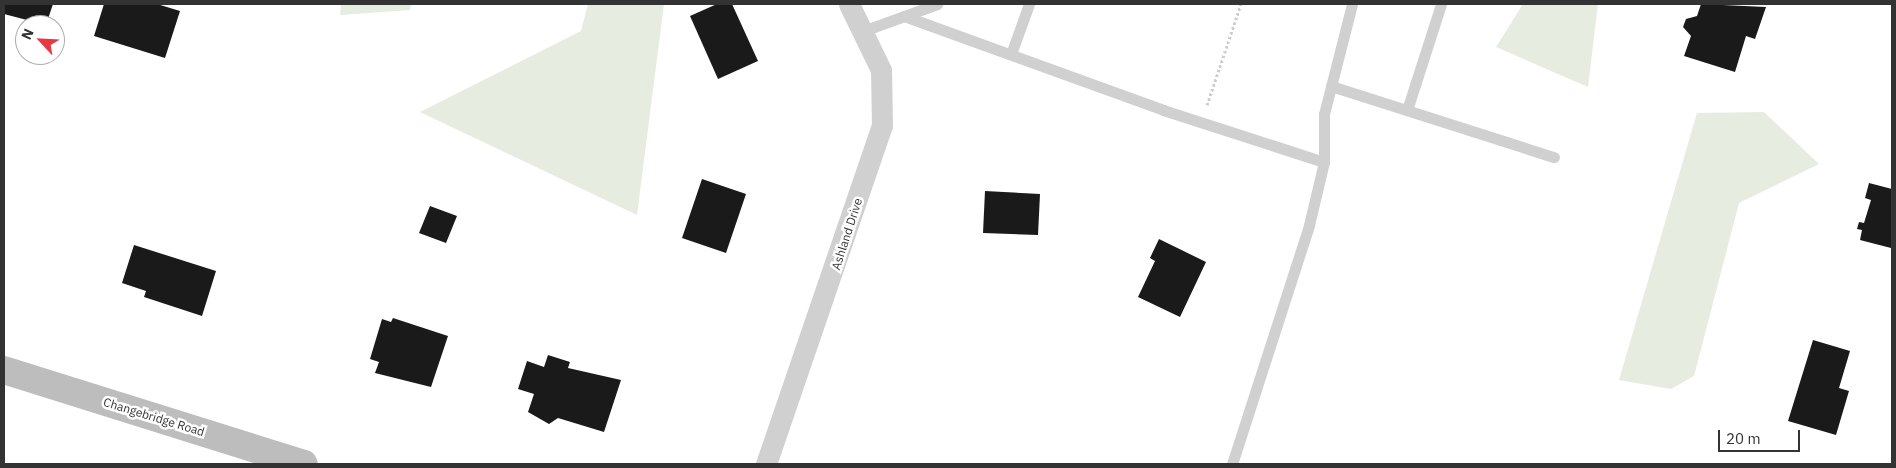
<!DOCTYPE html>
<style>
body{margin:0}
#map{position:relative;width:1896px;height:468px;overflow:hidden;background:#fff;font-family:"IBM Plex Sans",sans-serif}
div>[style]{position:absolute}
.green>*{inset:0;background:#e6ecdf}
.building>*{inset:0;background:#1a1a1a}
.path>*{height:3px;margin-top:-1.5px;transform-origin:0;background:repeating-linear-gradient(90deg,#cdcdcd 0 2.5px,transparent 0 5px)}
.lane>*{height:11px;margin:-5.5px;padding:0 5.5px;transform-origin:5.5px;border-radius:5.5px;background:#d0d0d0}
.street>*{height:21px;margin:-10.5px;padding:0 10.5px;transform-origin:10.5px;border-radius:10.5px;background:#d0d0d0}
.secondary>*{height:28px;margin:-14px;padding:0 14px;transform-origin:14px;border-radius:14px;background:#bdbdbd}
span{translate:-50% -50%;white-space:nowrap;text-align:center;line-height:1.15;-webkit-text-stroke:5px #fff;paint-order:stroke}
.street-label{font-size:12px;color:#333}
.frame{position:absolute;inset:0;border:5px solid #333;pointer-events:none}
.north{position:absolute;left:15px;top:15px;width:50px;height:50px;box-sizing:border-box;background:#fff;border:1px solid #adadad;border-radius:50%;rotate:295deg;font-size:14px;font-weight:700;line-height:20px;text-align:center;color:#333}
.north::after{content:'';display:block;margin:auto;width:18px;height:22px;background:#e63946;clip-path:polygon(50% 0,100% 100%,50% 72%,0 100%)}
.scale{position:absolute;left:1718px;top:430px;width:82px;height:22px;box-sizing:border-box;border:2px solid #333;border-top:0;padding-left:6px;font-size:15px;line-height:18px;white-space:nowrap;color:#333;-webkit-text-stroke:4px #fff;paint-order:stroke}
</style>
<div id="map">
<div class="green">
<i style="clip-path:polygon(341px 4px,411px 4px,410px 10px,340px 15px)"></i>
<i style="clip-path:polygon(588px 4px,664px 4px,637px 215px,420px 112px,581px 31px)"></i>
<i style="clip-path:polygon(1523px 4px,1598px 4px,1588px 87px,1496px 47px)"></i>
<i style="clip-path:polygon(1764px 112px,1819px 164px,1739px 203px,1694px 376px,1671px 389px,1619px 380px,1697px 113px)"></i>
</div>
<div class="building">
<i style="clip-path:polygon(4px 4px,53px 4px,46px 25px,4px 14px)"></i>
<i style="clip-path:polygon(104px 4px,157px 4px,180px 11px,165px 58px,94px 36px)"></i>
<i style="clip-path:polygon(717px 4px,732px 4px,758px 61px,718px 79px,690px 16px)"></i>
<i style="clip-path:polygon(1701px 4px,1766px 7px,1755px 39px,1746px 36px,1735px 72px,1684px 56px,1691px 36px,1683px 27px,1686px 19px,1697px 16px)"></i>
<i style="clip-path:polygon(702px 179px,746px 194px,726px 253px,682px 238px)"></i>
<i style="clip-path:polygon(1869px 183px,1892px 189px,1891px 248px,1860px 240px,1862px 230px,1857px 229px,1859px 222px,1864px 223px,1871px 200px,1865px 198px)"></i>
<i style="clip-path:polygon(985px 191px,1040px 194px,1038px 235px,983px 233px)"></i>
<i style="clip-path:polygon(430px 206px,457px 216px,446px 243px,419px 233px)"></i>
<i style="clip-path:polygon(1159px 239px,1206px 262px,1180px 317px,1138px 297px,1155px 261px,1150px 258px)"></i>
<i style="clip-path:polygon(134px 245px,216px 271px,202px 316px,144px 297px,146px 291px,122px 283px)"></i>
<i style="clip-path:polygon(393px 318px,448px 336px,431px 387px,375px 373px,379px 362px,370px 359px,382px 319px,391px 322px)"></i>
<i style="clip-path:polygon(1813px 340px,1850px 351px,1839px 388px,1849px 391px,1836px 435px,1788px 421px)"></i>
<i style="clip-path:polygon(548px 355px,570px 362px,568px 368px,621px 380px,604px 432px,558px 418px,549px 424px,528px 412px,534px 394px,518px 389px,527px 361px,544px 367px)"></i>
</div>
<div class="path">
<i style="left:1207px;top:105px;width:107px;rotate:-71.4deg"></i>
</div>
<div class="lane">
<i style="left:904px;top:16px;width:276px;rotate:19.9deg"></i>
<i style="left:1163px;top:110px;width:169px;rotate:17.9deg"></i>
<i style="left:863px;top:31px;width:79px;rotate:-20deg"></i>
<i style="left:1011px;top:54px;width:53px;rotate:-70.2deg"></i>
<i style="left:1331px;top:86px;width:234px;rotate:17.7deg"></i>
<i style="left:1407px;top:110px;width:111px;rotate:-72.2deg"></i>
<i style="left:1232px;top:464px;width:251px;rotate:-72.1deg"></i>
<i style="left:1309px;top:225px;width:65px;rotate:-76.6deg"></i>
<i style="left:1324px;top:162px;width:48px;rotate:-90deg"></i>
<i style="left:1324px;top:114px;width:114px;rotate:-75.7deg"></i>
</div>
<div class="street">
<i style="left:766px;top:464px;width:357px;rotate:-71.1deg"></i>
<i style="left:882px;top:126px;width:56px;rotate:-91deg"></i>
<i style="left:881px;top:70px;width:73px;rotate:-115.9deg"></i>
</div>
<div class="secondary">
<i style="left:4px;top:370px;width:314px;rotate:17.4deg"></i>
</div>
<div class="street-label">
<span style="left:847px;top:234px;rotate:-72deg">Ashland Drive</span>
<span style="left:154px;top:417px;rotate:17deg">Changebridge Road</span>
</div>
<div class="frame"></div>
<div class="north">N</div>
<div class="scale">20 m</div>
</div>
